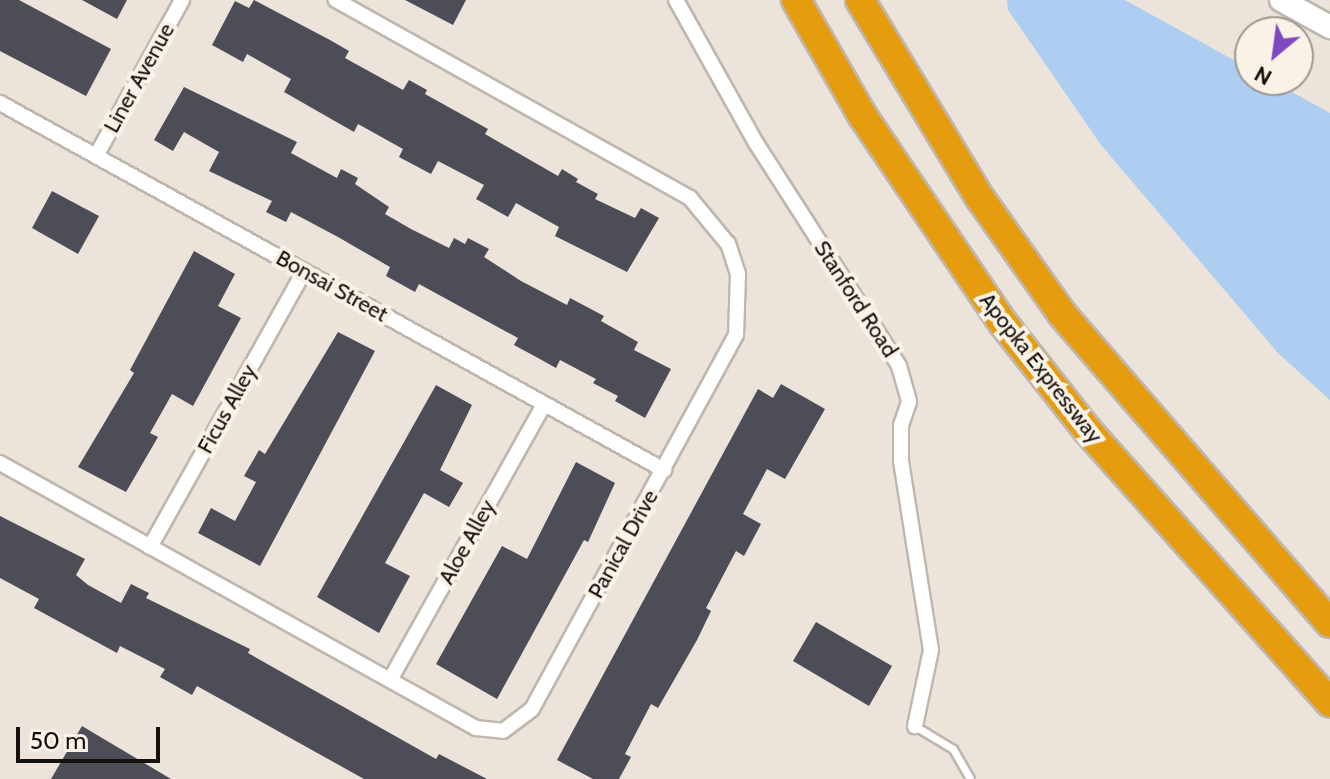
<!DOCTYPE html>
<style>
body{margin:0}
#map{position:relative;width:1330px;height:779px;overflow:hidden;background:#ece4da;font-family:Cabin,sans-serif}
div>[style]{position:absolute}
.water>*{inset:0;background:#adcdf1}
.building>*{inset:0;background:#4c4d57}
.roads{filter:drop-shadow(2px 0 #bfb7ae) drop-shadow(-2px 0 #bfb7ae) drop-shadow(0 2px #bfb7ae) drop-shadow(0 -2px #bfb7ae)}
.service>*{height:7px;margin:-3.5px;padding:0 3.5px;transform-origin:3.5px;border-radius:3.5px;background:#fff}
.minor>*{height:14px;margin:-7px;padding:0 7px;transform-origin:7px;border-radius:7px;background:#fff}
.secondary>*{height:22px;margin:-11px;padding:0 11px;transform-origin:11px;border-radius:11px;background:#fff}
.motorway>*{height:28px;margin:-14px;padding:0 14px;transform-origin:14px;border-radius:14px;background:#e59d0f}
span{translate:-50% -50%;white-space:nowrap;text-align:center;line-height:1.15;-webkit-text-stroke:8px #faf1e7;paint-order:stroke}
.street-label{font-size:22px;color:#15120e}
.north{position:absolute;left:1234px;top:16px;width:80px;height:80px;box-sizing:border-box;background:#faf1e7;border:2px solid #9e9890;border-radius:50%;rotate:209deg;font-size:22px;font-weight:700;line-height:32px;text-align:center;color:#15120e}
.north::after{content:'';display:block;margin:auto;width:28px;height:36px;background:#7e49c0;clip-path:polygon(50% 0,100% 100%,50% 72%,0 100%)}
.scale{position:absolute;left:16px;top:727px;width:144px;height:36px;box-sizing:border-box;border:4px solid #15120e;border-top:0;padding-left:10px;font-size:24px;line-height:28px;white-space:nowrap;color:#15120e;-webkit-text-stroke:6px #faf1e7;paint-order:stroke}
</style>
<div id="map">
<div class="water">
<i style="clip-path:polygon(1007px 0,1125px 0,1250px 69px,1250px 80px,1270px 80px,1330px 113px,1330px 400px,1278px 353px,1101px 145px,1008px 10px)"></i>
</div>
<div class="building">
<i style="clip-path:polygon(0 0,19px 0,111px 49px,86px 96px,0 51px)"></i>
<i style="clip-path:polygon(82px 0,127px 0,117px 19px)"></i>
<i style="clip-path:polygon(254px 0,330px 40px,349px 51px,345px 58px,403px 90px,409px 80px,427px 90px,425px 94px,488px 129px,485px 134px,558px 176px,562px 169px,578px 179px,576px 182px,598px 194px,595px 199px,635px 218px,641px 208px,659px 218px,627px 272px,555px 236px,559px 227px,516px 203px,508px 217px,476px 199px,484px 185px,438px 161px,431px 174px,399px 157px,403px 149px,358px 124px,354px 132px,284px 92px,291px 79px,247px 54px,243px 62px,212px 45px,235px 1px,249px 8px)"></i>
<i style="clip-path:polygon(405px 0,466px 0,453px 25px)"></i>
<i style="clip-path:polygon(184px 87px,297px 142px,291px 153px,337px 178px,341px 169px,358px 178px,355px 184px,389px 207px,385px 214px,411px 229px,449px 248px,454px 238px,465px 244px,468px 238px,489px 249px,484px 257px,521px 281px,567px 305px,570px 298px,604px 316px,601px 321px,638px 342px,634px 350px,671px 369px,645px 418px,615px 401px,618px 396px,593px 383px,596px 379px,560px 360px,556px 368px,538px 358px,514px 345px,518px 338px,419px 284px,415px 292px,386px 276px,390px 267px,338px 237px,291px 212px,286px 222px,266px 212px,272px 201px,209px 171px,219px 152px,184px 132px,173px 151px,154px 140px)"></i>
<i style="clip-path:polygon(52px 191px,99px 216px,78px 254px,32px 228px)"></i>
<i style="clip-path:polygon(194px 251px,235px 274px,218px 306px,241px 318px,193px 406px,172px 394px,150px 433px,158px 437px,126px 492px,78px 467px,134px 373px,130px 370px)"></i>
<i style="clip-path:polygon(338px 332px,375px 351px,260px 566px,198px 533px,211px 508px,235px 521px,256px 482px,244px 476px,259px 450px,265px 454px)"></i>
<i style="clip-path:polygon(781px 384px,825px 409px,785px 479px,767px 469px,743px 514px,761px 524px,744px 556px,736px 551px,706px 608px,711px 611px,697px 640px,658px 708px,651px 704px,625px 754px,631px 757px,619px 779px,593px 779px,557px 760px,758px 389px,773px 398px)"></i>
<i style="clip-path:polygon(436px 385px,472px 405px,440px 470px,463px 483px,449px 507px,424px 493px,385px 563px,410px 576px,379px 633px,317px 597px)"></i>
<i style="clip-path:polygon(576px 462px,615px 483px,588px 542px,584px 540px,497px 699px,436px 664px,502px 546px,527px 559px)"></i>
<i style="clip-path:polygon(0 516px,85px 559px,76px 575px,88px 585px,121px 603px,131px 584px,149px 593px,146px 598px,250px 649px,248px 653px,436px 759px,439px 754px,487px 779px,364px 779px,197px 686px,192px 695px,160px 677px,165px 669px,120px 646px,117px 653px,34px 608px,39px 599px,0 578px)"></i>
<i style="clip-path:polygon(816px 622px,892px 666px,869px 706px,793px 661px)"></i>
<i style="clip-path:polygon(82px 726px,171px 779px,51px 779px)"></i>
</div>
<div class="roads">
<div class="service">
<i style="left:915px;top:726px;width:44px;rotate:31.2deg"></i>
<i style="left:953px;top:749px;width:34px;rotate:60deg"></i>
</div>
<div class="minor">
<i style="left:676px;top:0;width:164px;rotate:60.8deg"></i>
<i style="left:756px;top:143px;width:265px;rotate:57.3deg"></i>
<i style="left:899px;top:366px;width:37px;rotate:74deg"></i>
<i style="left:909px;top:402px;width:24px;rotate:109deg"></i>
<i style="left:901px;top:425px;width:36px;rotate:90deg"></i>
<i style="left:901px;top:461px;width:191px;rotate:81deg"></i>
<i style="left:931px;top:650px;width:78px;rotate:101.9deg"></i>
<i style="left:0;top:103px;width:759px;rotate:28.93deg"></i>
<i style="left:96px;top:156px;width:178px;rotate:-61.1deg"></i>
<i style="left:0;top:463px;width:545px;rotate:29.11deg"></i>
<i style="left:476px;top:728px;width:27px;rotate:6deg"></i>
<i style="left:503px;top:731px;width:36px;rotate:-37deg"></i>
<i style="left:532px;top:709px;width:426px;rotate:-61.4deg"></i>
<i style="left:736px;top:335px;width:61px;rotate:-88.1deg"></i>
<i style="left:738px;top:274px;width:32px;rotate:-108deg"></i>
<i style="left:728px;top:244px;width:60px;rotate:-129.6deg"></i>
<i style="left:690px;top:198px;width:406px;rotate:-150.8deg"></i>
<i style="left:150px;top:547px;width:316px;rotate:-60.8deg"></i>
<i style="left:390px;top:680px;width:316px;rotate:-60.8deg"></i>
</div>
<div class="secondary">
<i style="left:1281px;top:0;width:56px;rotate:28.9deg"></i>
</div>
<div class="motorway">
<i style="left:796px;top:0;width:133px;rotate:60.1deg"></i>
<i style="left:862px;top:115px;width:251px;rotate:55.9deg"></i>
<i style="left:1003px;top:323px;width:137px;rotate:51.8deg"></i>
<i style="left:1088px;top:431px;width:364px;rotate:48.3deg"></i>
<i style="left:860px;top:0;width:232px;rotate:58.8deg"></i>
<i style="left:980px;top:198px;width:142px;rotate:54.7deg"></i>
<i style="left:1062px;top:314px;width:409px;rotate:49.1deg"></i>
</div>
</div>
<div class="street-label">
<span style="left:139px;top:78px;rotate:-61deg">Liner Avenue</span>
<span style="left:332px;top:286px;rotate:29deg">Bonsai Street</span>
<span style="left:856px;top:299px;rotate:57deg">Stanford Road</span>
<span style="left:1041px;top:368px;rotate:52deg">Apopka Expressway</span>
<span style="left:227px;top:409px;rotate:-61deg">Ficus Alley</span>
<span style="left:467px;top:542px;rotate:-61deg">Aloe Alley</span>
<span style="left:623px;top:544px;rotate:-61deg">Panical Drive</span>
</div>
<div class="north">N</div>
<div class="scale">50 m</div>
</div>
